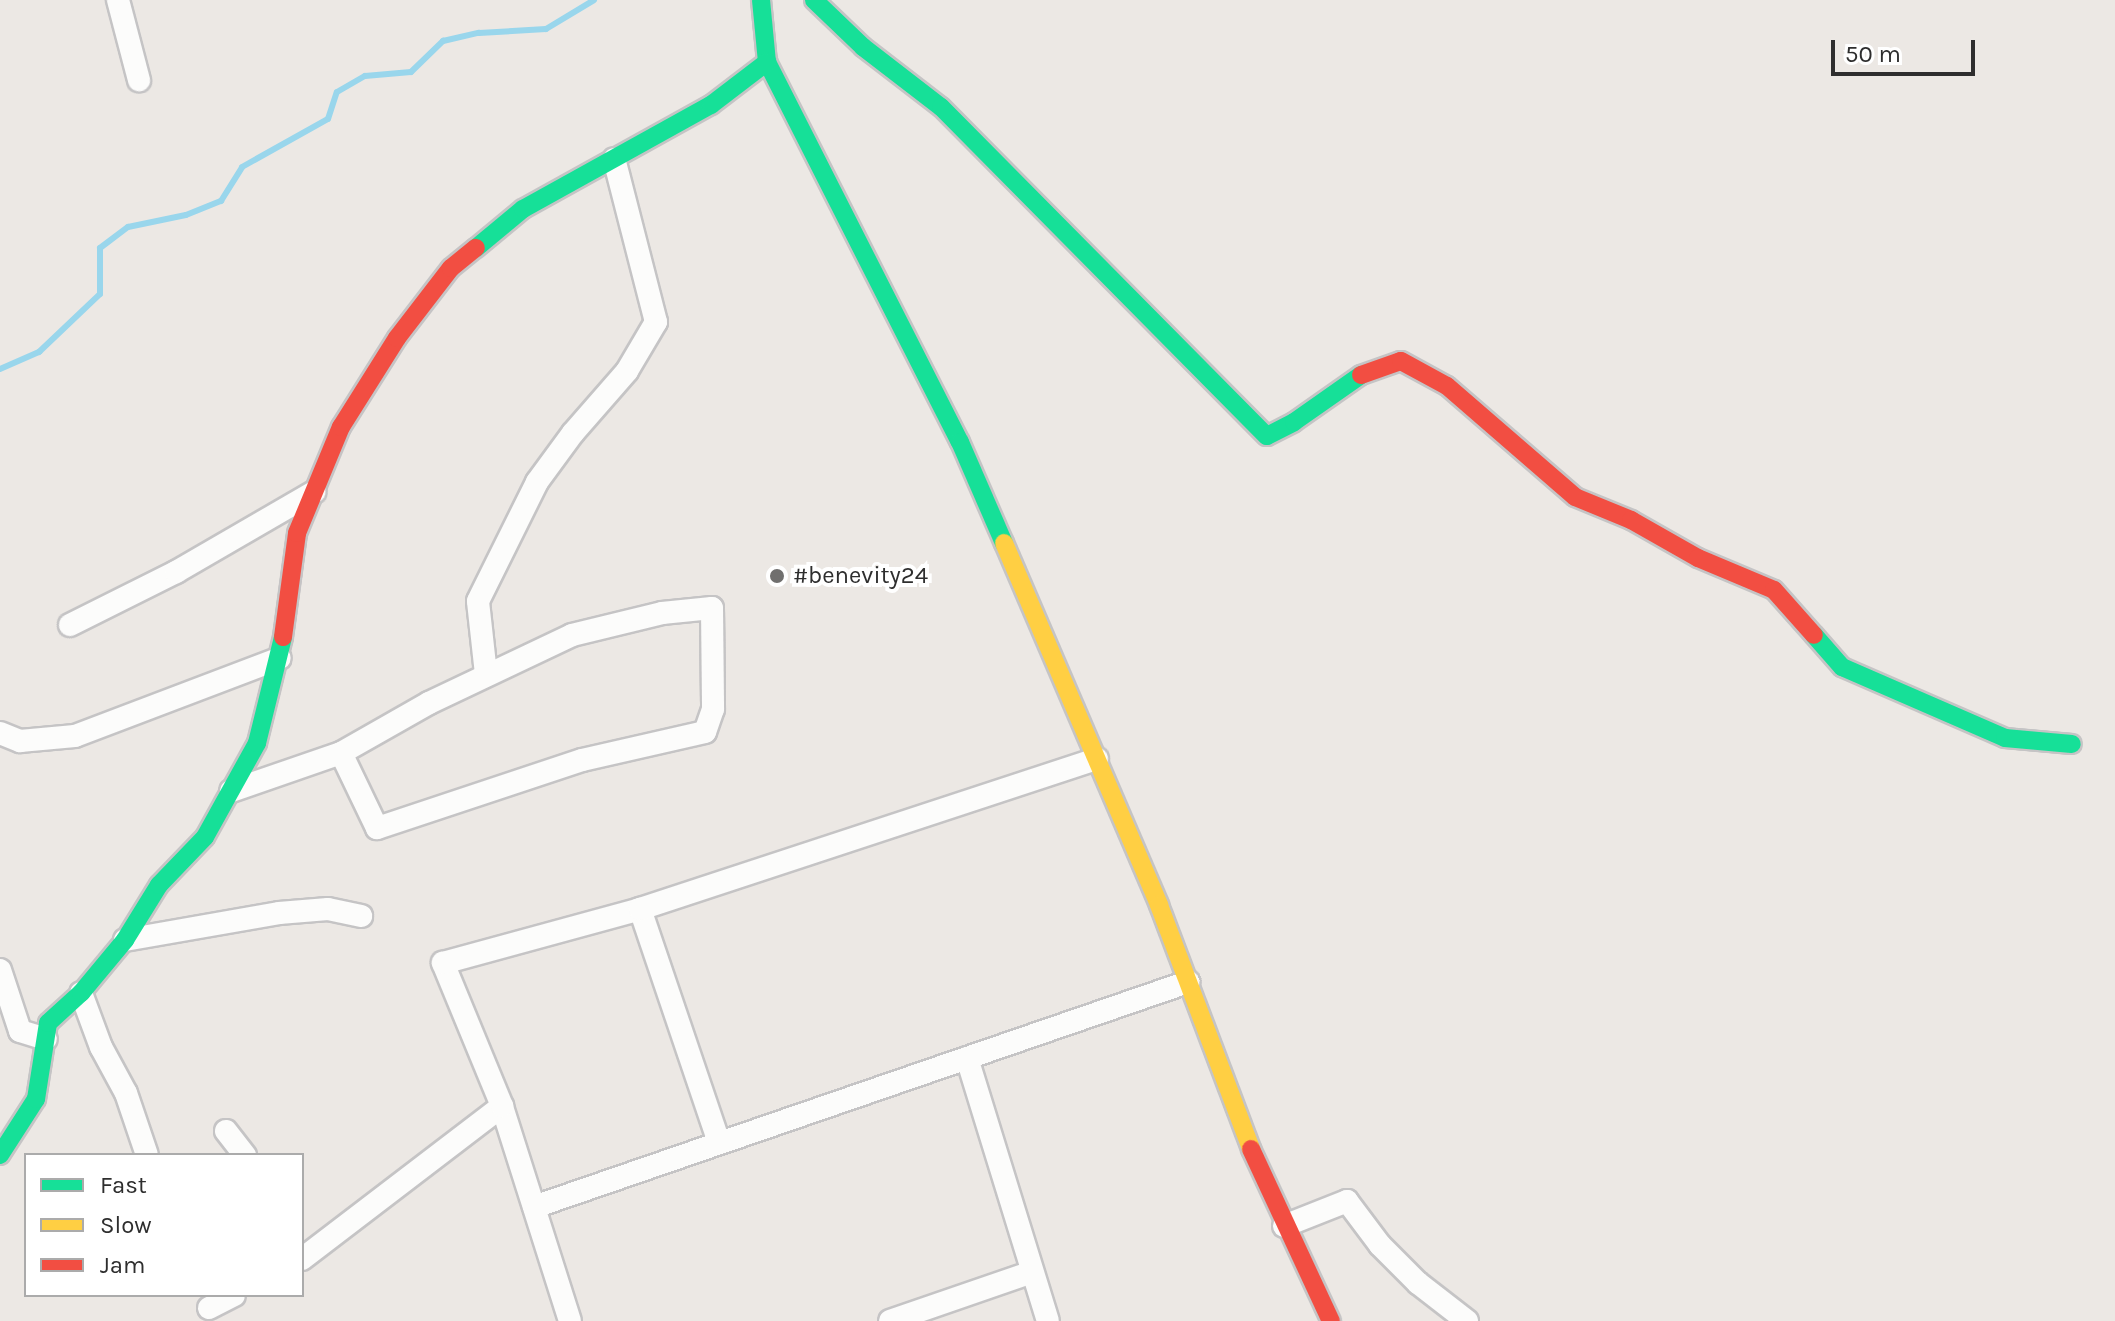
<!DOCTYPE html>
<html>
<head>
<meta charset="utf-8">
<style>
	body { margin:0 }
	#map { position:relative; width:2115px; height:1321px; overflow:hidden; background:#ece8e4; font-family:Karla,sans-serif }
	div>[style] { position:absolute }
	.stream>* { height:6px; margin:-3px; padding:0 3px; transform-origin:3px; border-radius:3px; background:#99d6ec }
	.roads { filter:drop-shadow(2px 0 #c5c4c5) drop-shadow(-2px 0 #c5c4c5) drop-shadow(0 2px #c5c4c5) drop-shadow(0 -2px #c5c4c5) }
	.street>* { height:22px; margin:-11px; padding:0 11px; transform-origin:11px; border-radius:11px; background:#fcfcfb }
	.fast>* { height:18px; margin:-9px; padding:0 9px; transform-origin:9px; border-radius:9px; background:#16e098 }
	.slow>* { height:18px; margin:-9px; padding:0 9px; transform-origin:9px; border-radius:9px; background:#ffcf43 }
	.jam>* { height:18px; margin:-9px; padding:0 9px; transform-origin:9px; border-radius:9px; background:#f24e42 }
	.dots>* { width:22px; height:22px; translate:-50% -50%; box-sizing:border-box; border:4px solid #fff; border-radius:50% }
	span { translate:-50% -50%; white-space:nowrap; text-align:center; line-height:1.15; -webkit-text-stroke:8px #fff; paint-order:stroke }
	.poi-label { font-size:24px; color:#2e2e2e }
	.left { translate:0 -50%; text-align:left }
	.legend { position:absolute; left:24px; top:1153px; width:280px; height:144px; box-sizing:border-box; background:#fff; border:2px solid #ababab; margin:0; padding:10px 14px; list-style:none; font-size:24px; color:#2e2e2e }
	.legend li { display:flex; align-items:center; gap:16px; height:40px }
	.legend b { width:40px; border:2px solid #ababab }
	.scale { position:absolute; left:1831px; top:40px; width:144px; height:36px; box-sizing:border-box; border:4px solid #2e2e2e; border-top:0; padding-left:10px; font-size:24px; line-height:28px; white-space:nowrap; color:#2e2e2e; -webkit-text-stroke:6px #fff; paint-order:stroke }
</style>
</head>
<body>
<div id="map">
	<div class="stream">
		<div style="left:0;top:369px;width:43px;rotate:-23.6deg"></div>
		<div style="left:39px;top:352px;width:84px;rotate:-43.6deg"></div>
		<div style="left:100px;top:294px;width:46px;rotate:-90deg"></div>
		<div style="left:100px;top:248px;width:35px;rotate:-37deg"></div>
		<div style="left:128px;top:227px;width:59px;rotate:-11.7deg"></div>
		<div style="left:186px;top:215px;width:38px;rotate:-22deg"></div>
		<div style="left:221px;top:201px;width:40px;rotate:-58deg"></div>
		<div style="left:242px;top:167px;width:98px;rotate:-29.2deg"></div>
		<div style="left:328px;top:119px;width:28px;rotate:-72deg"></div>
		<div style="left:337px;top:92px;width:32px;rotate:-30deg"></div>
		<div style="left:365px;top:76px;width:46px;rotate:-5deg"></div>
		<div style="left:411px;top:72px;width:45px;rotate:-44.1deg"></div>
		<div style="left:443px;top:41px;width:37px;rotate:-13deg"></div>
		<div style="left:479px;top:33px;width:67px;rotate:-3.4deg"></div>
		<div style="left:546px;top:29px;width:56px;rotate:-31.1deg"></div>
	</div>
	<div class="roads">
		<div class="street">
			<div style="left:118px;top:0;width:83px;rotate:75.3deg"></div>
			<div style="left:70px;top:625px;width:119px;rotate:-26.6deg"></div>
			<div style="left:176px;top:572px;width:160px;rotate:-30.1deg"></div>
			<div style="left:486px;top:674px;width:73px;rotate:-96.3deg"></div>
			<div style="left:478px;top:601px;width:133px;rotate:-63.6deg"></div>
			<div style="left:537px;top:482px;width:61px;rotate:-53.7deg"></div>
			<div style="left:573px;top:433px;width:82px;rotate:-48.9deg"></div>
			<div style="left:627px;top:371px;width:57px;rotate:-59.4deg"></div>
			<div style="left:656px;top:322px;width:168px;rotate:-104.4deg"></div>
			<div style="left:0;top:733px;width:22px;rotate:22deg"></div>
			<div style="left:20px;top:741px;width:55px;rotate:-5.2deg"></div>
			<div style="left:75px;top:736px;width:219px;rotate:-20.8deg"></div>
			<div style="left:231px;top:791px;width:116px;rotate:-19.1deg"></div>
			<div style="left:341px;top:753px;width:101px;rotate:-29.6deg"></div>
			<div style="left:429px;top:703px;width:158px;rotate:-25.4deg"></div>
			<div style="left:572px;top:635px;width:93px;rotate:-13.7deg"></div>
			<div style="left:662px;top:613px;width:50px;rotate:-5.7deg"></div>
			<div style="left:712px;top:608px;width:101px;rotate:89.4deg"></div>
			<div style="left:713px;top:709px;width:24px;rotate:109deg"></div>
			<div style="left:705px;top:732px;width:126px;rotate:167.2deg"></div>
			<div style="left:582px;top:760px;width:216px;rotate:161.6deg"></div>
			<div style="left:377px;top:828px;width:83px;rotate:-115.6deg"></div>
			<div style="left:640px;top:909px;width:247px;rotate:71.3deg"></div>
			<div style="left:125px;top:940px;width:156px;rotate:-9.9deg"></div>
			<div style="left:279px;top:913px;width:49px;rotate:-4.7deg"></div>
			<div style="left:328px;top:909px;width:34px;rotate:12deg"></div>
			<div style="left:0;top:970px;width:64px;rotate:71.8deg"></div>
			<div style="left:20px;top:1031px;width:27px;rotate:17deg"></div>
			<div style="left:81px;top:993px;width:58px;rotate:69.7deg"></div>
			<div style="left:101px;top:1047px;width:52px;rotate:61.5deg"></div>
			<div style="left:126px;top:1093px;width:65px;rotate:71.3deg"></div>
			<div style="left:967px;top:1058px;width:275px;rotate:72.9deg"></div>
			<div style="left:226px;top:1131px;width:31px;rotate:52deg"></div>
			<div style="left:534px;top:1207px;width:692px;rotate:-18.99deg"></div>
			<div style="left:1284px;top:1226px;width:68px;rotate:-21.6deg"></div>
			<div style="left:1347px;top:1201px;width:55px;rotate:53.1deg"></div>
			<div style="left:1380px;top:1245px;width:54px;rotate:45deg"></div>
			<div style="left:1418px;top:1283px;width:62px;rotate:37.8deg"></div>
			<div style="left:302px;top:1259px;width:252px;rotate:-37.4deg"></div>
			<div style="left:209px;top:1308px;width:28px;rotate:-27deg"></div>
			<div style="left:570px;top:1321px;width:225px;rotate:-107.6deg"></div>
			<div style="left:502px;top:1106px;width:155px;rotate:-112.4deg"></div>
			<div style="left:443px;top:963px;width:204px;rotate:-15.3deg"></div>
			<div style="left:640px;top:909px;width:481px;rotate:-18.2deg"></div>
			<div style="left:890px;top:1321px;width:150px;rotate:-19deg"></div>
		</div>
		<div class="fast">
			<div style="left:761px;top:0;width:62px;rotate:84.5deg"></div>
			<div style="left:767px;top:62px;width:426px;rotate:63.1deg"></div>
			<div style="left:960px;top:442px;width:110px;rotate:66.5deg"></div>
			<div style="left:814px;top:0;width:68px;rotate:43.8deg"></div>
			<div style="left:863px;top:47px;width:98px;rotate:37.6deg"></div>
			<div style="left:941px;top:107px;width:463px;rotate:45.3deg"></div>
			<div style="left:1267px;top:436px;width:30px;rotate:-27deg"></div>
			<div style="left:1294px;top:422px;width:82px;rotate:-35deg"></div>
			<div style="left:476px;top:248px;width:61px;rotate:-39.7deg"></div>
			<div style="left:523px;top:209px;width:215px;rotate:-29deg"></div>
			<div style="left:711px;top:105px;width:71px;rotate:-37.5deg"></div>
			<div style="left:1814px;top:635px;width:43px;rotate:48.8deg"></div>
			<div style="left:1842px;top:667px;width:178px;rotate:23.5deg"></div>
			<div style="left:2005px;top:738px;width:67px;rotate:5.1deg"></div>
			<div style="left:0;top:1155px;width:67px;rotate:-57.3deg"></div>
			<div style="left:36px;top:1099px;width:77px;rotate:-81deg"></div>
			<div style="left:48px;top:1023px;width:45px;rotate:-42.3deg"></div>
			<div style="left:81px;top:993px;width:69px;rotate:-50.3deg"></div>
			<div style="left:125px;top:940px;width:65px;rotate:-58.3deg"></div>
			<div style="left:159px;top:885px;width:66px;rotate:-46.2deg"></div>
			<div style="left:205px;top:837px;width:107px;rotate:-61deg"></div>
			<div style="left:257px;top:743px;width:109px;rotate:-76.2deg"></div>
		</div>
		<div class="slow">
			<div style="left:1004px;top:543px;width:394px;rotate:66.8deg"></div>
			<div style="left:1159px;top:905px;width:261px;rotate:69.3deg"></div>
		</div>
		<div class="jam">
			<div style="left:1361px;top:375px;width:42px;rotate:-19.3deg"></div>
			<div style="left:1401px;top:361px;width:52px;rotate:28.5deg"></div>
			<div style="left:1447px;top:386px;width:169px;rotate:40.9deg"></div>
			<div style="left:1575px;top:497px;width:61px;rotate:22.3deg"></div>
			<div style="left:1631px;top:520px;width:77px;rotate:29.6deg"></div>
			<div style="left:1698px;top:558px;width:82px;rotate:22.8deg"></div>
			<div style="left:1774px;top:590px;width:60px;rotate:48.4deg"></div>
			<div style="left:283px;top:637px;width:105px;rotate:-82.3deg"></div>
			<div style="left:297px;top:533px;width:115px;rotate:-67.5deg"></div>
			<div style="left:341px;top:427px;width:105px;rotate:-57.8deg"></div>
			<div style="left:397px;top:338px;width:88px;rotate:-52.4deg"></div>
			<div style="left:451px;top:268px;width:32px;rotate:-39deg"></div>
			<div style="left:1251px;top:1149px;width:190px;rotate:65.1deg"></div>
		</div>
	</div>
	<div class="dots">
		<div style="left:777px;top:576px;background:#706f6e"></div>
	</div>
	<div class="poi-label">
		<span class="left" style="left:793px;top:576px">#benevity24</span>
	</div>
	<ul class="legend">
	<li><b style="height:10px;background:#16e098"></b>Fast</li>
	<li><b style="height:10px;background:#ffcf43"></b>Slow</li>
	<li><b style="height:10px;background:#f24e42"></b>Jam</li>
	</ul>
	<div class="scale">50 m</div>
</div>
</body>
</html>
